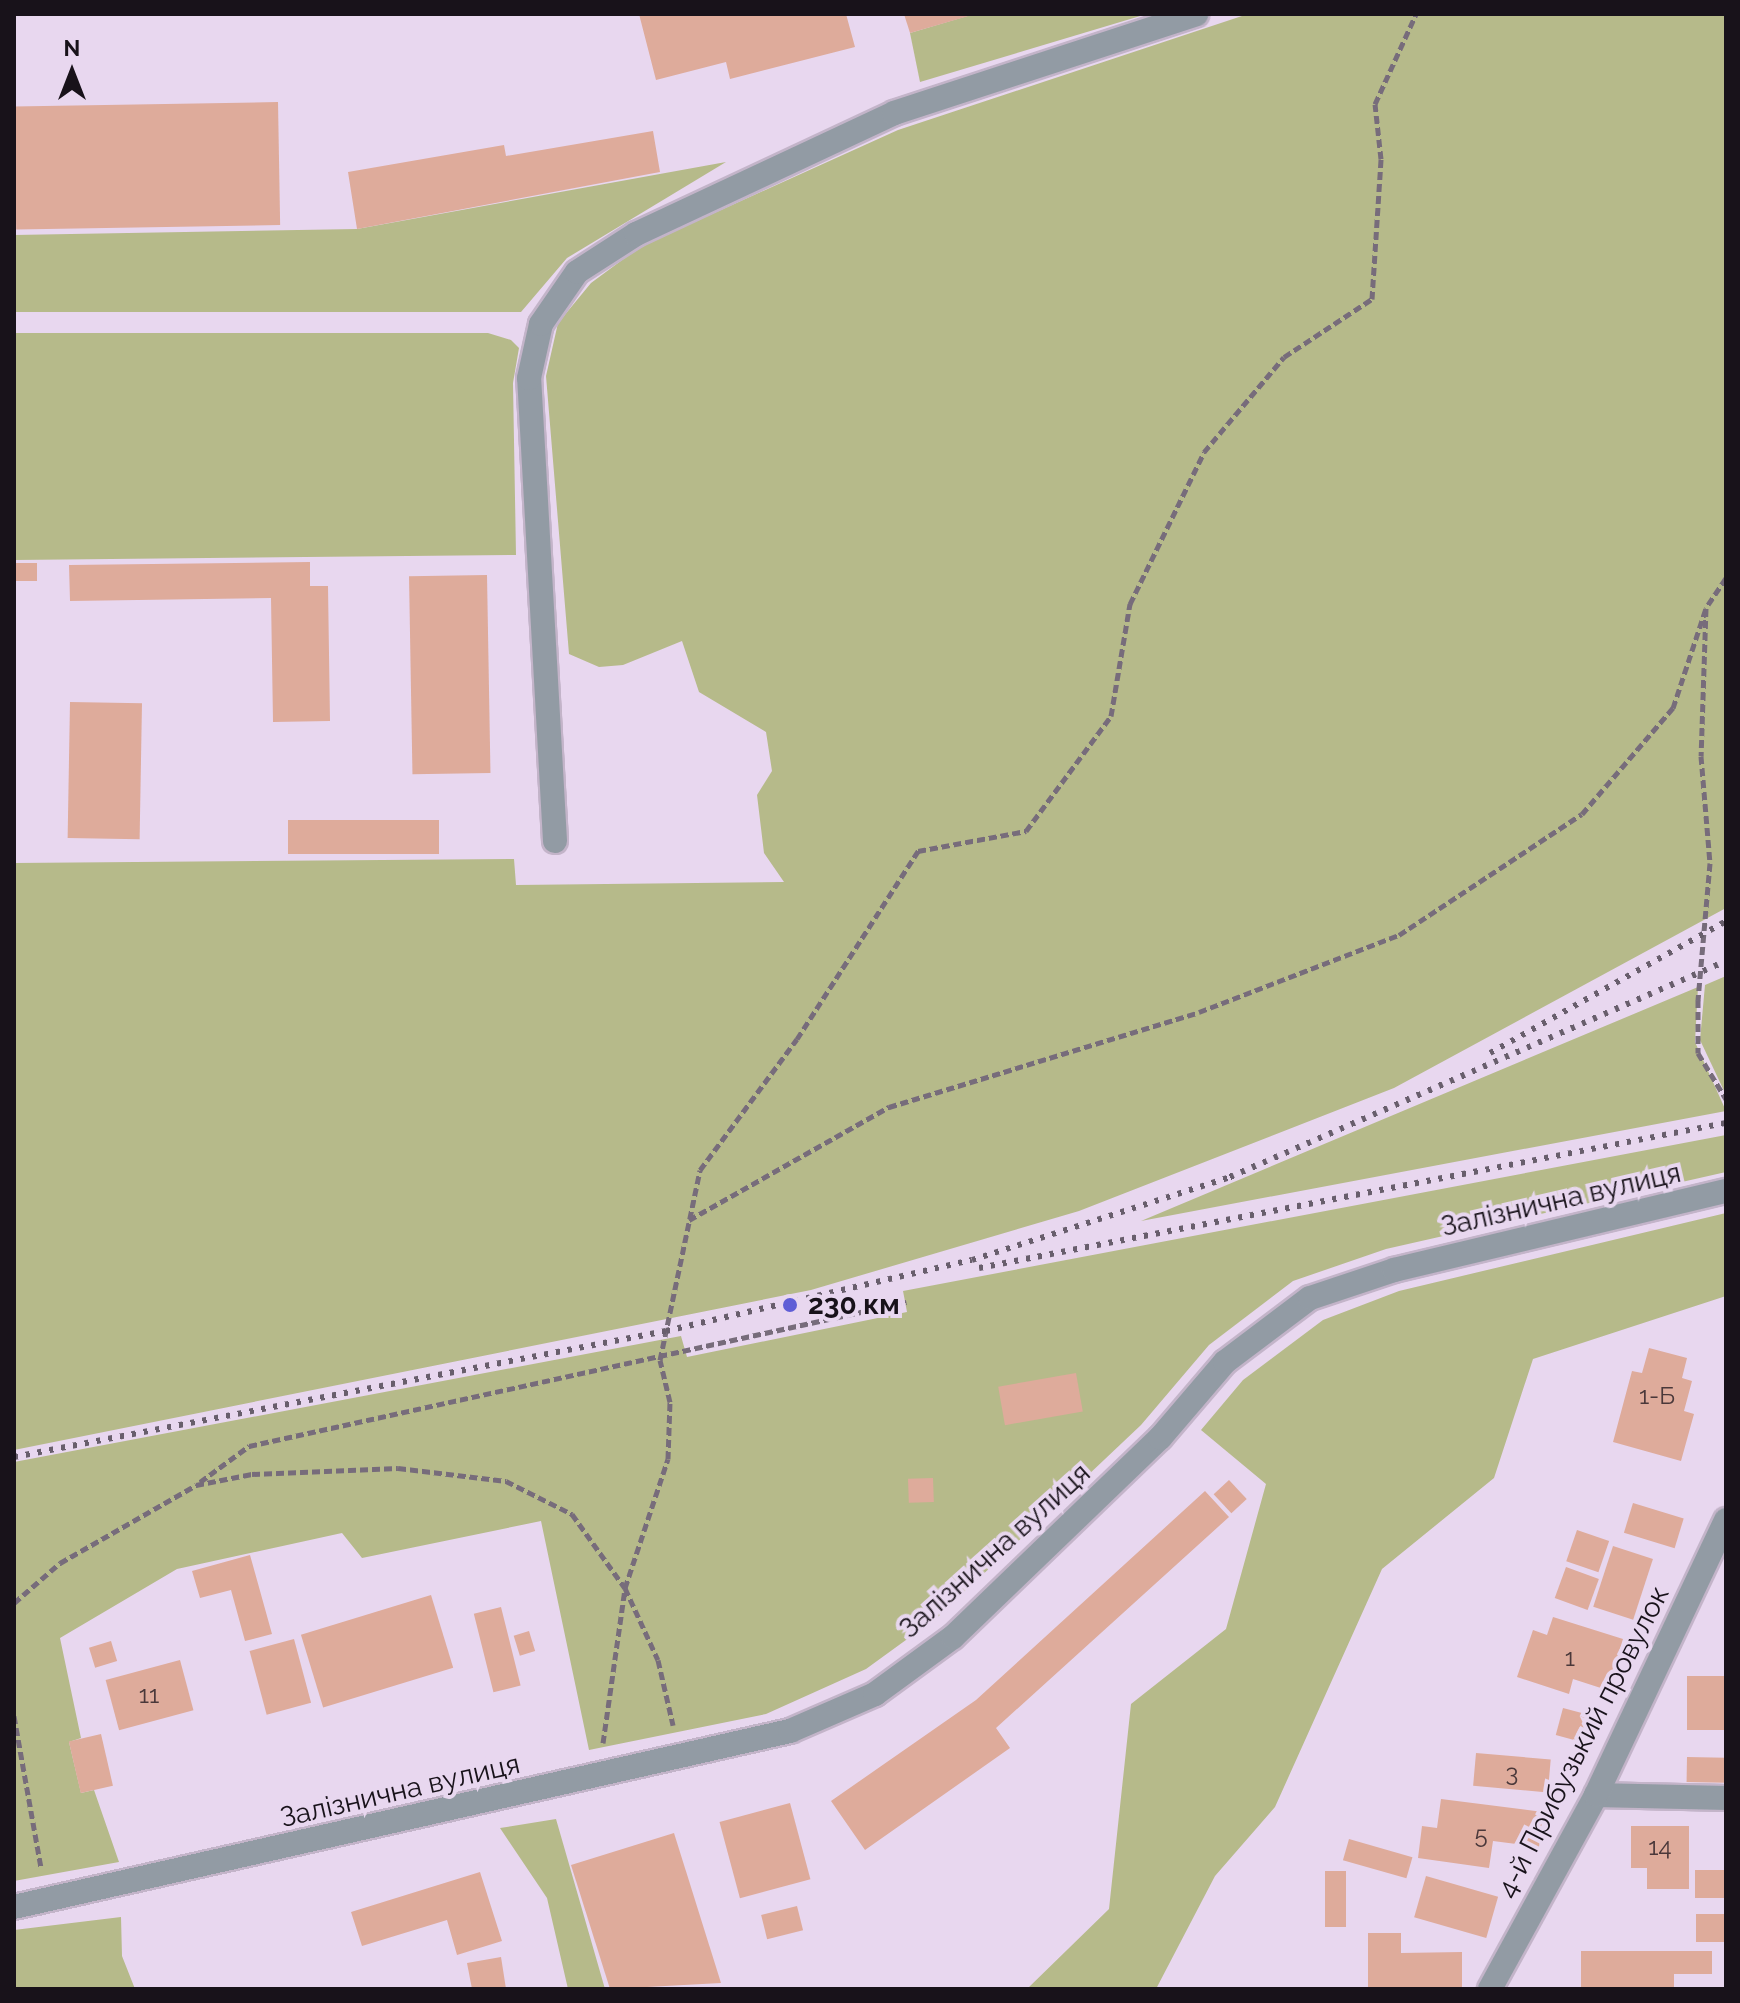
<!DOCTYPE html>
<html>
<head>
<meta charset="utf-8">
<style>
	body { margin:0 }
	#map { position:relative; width:1740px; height:2003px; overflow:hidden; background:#e8d7ef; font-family:Raleway,sans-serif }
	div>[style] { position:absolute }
	.green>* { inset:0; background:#b6ba8a }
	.building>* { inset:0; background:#deab9b; transform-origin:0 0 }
	.path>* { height:5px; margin-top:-2.5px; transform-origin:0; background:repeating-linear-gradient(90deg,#776c7b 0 8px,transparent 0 12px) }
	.roads { filter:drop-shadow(2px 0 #c3b4c9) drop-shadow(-2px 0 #c3b4c9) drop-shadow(0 2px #c3b4c9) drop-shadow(0 -2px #c3b4c9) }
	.minor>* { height:24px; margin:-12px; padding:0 12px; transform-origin:12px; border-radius:12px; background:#929ba4 }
	.rail>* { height:6px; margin-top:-3px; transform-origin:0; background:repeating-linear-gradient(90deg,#685e6c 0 4px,transparent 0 12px) }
	.dots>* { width:22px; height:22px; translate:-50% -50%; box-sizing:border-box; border:4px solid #e8d7ef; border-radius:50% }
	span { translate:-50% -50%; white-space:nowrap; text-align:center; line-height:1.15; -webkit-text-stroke:8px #e8d7ef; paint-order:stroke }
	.number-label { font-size:24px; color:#4a383a }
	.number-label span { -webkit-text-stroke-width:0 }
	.street-label { font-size:28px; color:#18121a }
	.poi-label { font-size:28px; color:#18121a; font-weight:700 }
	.left { translate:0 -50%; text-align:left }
	.frame { position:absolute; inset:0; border:16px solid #18121a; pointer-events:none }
	.north { position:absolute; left:32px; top:32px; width:80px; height:80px; -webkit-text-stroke:6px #e8d7ef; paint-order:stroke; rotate:0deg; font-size:22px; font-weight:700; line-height:32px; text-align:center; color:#18121a }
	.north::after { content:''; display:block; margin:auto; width:28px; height:36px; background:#18121a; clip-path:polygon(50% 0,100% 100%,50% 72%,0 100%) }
</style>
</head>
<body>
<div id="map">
	<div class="green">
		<div style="clip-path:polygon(974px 14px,1147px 14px,920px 82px,910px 33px)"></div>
		<div style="clip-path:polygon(1248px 14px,1726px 14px,1726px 908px,1394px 1088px,1079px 1211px,811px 1290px,14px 1450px,14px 863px,514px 859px,516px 885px,784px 882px,764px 853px,757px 795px,772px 771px,766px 732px,699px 692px,682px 641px,623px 665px,599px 667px,569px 654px,546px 376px,558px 323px,591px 283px,641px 246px,898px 130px)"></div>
		<div style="clip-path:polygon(726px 162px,567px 258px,521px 312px,14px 312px,14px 235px,357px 229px)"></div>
		<div style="clip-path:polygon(14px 333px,488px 333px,511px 340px,519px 348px,513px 383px,516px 555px,14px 560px)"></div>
		<div style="clip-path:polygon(1726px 976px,1726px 1095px,1700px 1040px,1705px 985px)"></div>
		<div style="clip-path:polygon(1698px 987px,1695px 1042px,1726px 1111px,1141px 1221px)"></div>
		<div style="clip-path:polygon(1726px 1135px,1726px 1172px,1386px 1249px,1293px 1281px,1209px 1345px,1141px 1425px,939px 1616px,866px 1669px,766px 1714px,589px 1750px,541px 1521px,362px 1558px,342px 1533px,177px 1569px,60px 1638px,81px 1738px,69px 1742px,81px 1793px,94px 1790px,119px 1862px,14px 1881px,14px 1462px,681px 1336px,687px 1357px,907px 1312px,903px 1291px)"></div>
		<div style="clip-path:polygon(1726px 1213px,1726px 1296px,1533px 1359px,1494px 1478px,1382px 1569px,1275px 1807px,1215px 1876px,1156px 1989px,1027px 1989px,1109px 1909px,1131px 1704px,1226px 1629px,1266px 1484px,1201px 1430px,1243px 1380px,1323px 1320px,1399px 1291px)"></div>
		<div style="clip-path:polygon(556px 1819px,605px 1989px,568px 1989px,547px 1898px,500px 1828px)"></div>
		<div style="clip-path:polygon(121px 1917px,122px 1956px,135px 1989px,14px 1989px,14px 1930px)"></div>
	</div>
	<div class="building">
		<div style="clip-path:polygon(639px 14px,846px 14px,855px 47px,730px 79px,726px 62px,656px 80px)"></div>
		<div style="clip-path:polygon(904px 14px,972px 14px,972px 15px,910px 33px)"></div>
		<div style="left:278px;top:102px;width:123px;height:264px;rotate:89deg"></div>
		<div style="clip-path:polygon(653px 131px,660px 172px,357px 229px,348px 172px,504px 145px,506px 156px)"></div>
		<div style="clip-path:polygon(310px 562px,310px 586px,328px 586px,330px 721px,273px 722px,271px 598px,70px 601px,69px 565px)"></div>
		<div style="left:14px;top:563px;width:23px;height:18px"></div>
		<div style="left:487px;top:575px;width:198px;height:78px;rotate:89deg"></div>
		<div style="left:70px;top:702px;width:72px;height:136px;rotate:1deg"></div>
		<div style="left:439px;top:820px;width:34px;height:151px;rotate:90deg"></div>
		<div style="clip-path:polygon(1649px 1348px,1687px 1358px,1682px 1378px,1692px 1381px,1684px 1411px,1694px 1414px,1681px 1461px,1613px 1442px,1632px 1371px,1642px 1373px)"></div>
		<div style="left:1076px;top:1373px;width:39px;height:79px;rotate:80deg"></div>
		<div style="left:933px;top:1478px;width:24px;height:25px;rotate:88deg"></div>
		<div style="left:1229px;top:1480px;width:26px;height:21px;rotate:47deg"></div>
		<div style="clip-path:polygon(1205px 1491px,1229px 1517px,996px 1728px,1010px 1748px,865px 1850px,831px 1801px,976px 1700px)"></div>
		<div style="left:1633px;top:1503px;width:53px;height:31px;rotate:17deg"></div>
		<div style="left:1577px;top:1530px;width:34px;height:33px;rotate:19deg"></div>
		<div style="left:1613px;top:1546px;width:42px;height:64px;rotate:18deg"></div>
		<div style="clip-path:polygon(250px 1555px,272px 1634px,245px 1641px,231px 1590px,200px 1598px,192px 1571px)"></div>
		<div style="left:1566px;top:1567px;width:35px;height:33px;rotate:20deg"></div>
		<div style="left:431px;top:1595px;width:76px;height:136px;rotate:73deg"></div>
		<div style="left:501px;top:1607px;width:81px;height:28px;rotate:76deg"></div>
		<div style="clip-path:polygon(1553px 1617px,1623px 1639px,1607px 1690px,1573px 1679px,1569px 1694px,1517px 1677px,1533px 1630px,1547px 1635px)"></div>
		<div style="left:529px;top:1631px;width:21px;height:16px;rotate:73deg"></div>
		<div style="left:294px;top:1639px;width:66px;height:46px;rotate:75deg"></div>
		<div style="left:111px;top:1641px;width:21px;height:23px;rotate:73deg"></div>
		<div style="left:180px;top:1660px;width:52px;height:77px;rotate:75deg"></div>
		<div style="left:1726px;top:1676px;width:54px;height:39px;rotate:90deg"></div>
		<div style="left:1563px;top:1708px;width:38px;height:28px;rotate:15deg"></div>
		<div style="left:101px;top:1734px;width:53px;height:33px;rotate:77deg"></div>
		<div style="left:1476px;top:1753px;width:75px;height:33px;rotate:5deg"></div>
		<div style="left:1687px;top:1757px;width:39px;height:25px;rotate:1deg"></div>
		<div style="clip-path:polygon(1441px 1799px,1543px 1812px,1539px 1847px,1493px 1841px,1489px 1868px,1418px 1858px,1422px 1826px,1437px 1828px)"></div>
		<div style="left:790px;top:1803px;width:79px;height:73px;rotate:75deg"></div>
		<div style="clip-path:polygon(1631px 1826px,1689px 1826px,1689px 1889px,1647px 1889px,1647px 1868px,1631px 1868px)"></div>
		<div style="clip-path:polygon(674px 1833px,721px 1983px,610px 1989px,571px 1865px)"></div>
		<div style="left:1349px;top:1839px;width:66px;height:22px;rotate:16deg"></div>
		<div style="left:1695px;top:1870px;width:31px;height:28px"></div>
		<div style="left:1325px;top:1871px;width:21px;height:56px"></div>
		<div style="clip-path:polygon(480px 1872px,502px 1941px,457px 1955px,447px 1920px,362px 1946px,351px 1912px)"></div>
		<div style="left:1426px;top:1876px;width:75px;height:43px;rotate:16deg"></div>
		<div style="left:797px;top:1906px;width:25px;height:37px;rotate:76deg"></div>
		<div style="left:1696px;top:1914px;width:30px;height:28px"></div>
		<div style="clip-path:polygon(1368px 1933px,1401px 1933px,1401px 1953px,1462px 1952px,1462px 1989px,1368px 1989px)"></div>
		<div style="clip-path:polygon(1581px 1951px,1712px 1951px,1712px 1974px,1674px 1974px,1674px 1989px,1581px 1989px)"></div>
		<div style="clip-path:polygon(501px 1957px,506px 1989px,472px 1989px,467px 1963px)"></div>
	</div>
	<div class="path">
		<div style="left:1726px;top:578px;width:36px;rotate:124deg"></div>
		<div style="left:1706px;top:608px;width:148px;rotate:91.9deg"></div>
		<div style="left:1701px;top:756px;width:107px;rotate:85.2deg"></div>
		<div style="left:1710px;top:863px;width:138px;rotate:95deg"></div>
		<div style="left:1698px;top:1000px;width:53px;rotate:90deg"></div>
		<div style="left:1698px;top:1053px;width:54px;rotate:58.7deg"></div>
		<div style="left:689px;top:1220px;width:230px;rotate:-29.5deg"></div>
		<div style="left:889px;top:1107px;width:324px;rotate:-17deg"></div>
		<div style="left:1199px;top:1012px;width:214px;rotate:-21.1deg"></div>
		<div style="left:1399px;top:935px;width:219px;rotate:-33.5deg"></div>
		<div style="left:1582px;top:814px;width:140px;rotate:-49.4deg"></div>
		<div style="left:1673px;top:708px;width:105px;rotate:-71.7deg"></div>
		<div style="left:200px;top:1482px;width:61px;rotate:-36.3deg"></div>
		<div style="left:249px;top:1446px;width:673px;rotate:-12.36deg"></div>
		<div style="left:14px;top:1603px;width:61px;rotate:-41deg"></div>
		<div style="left:60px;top:1563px;width:157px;rotate:-29.8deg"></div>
		<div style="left:196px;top:1485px;width:57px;rotate:-11.1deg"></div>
		<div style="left:252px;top:1474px;width:146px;rotate:-2.4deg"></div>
		<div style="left:398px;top:1468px;width:109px;rotate:6.9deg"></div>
		<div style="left:506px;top:1481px;width:74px;rotate:26.6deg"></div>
		<div style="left:572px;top:1514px;width:91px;rotate:54.4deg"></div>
		<div style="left:625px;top:1588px;width:79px;rotate:65.4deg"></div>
		<div style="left:658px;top:1660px;width:67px;rotate:77deg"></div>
		<div style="left:14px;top:1716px;width:154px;rotate:79.9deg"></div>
		<div style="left:603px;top:1743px;width:157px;rotate:-81.9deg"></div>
		<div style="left:625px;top:1588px;width:136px;rotate:-71.6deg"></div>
		<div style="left:668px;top:1459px;width:57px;rotate:-88deg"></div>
		<div style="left:670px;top:1402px;width:43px;rotate:-103.4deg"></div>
		<div style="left:660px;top:1360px;width:194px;rotate:-78.1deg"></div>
		<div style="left:700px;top:1170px;width:163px;rotate:-53.5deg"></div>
		<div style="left:797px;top:1039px;width:224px;rotate:-57.2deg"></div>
		<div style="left:918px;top:851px;width:110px;rotate:-10.5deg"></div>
		<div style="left:1026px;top:831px;width:143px;rotate:-53.5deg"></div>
		<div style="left:1111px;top:716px;width:114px;rotate:-80.4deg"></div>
		<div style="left:1130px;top:604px;width:169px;rotate:-64deg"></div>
		<div style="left:1204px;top:452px;width:124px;rotate:-49.9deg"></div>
		<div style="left:1284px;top:357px;width:105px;rotate:-33.4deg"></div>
		<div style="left:1372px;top:299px;width:140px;rotate:-86.3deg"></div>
		<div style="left:1381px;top:159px;width:55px;rotate:-96.2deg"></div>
		<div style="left:1375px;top:104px;width:99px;rotate:-65.5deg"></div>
	</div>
	<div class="roads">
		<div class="minor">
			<div style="left:555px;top:841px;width:464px;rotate:-93.2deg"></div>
			<div style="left:529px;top:378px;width:55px;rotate:-77.5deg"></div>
			<div style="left:541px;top:324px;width:63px;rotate:-55.3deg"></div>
			<div style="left:577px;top:272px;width:70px;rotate:-32.8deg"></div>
			<div style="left:636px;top:234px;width:285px;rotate:-25.1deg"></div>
			<div style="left:894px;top:113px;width:318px;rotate:-18.1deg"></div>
			<div style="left:1596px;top:1795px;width:130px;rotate:1.3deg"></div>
			<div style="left:14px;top:1907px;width:796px;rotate:-12.78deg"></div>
			<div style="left:790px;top:1731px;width:93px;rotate:-23.5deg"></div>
			<div style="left:875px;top:1694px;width:97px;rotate:-36.2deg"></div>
			<div style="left:953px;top:1637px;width:287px;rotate:-43.9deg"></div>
			<div style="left:1160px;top:1438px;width:100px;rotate:-49.5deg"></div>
			<div style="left:1225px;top:1362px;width:106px;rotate:-37deg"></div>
			<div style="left:1310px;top:1298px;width:89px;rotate:-18.4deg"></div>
			<div style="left:1394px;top:1270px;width:341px;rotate:-13.4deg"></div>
			<div style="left:1490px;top:1989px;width:221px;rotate:-61.3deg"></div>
			<div style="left:1596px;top:1795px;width:304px;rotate:-64.7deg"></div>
		</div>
	</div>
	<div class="rail">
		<div style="left:1490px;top:1053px;width:270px;rotate:-29.2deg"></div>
		<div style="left:979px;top:1268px;width:761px;rotate:-10.99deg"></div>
		<div style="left:14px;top:1457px;width:664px;rotate:-10.94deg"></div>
		<div style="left:666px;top:1331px;width:314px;rotate:-13.1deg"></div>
		<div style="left:972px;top:1260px;width:271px;rotate:-17.8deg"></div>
		<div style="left:1230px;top:1177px;width:541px;rotate:-23.53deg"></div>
	</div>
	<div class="dots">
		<div style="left:790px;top:1305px;background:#5f5ed6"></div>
	</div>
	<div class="number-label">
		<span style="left:1657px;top:1396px">1-Б</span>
		<span style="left:1570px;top:1658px">1</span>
		<span style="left:149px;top:1695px">11</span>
		<span style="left:1512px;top:1773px">3</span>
		<span style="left:1481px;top:1835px">5</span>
		<span style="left:1660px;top:1847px">14</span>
	</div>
	<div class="street-label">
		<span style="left:1561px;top:1200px;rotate:-13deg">Залізнична вулиця</span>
		<span style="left:995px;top:1551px;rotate:-42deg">Залізнична вулиця</span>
		<span style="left:1583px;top:1742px;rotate:-63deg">4-й Прибузький провулок</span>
		<span style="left:400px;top:1791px;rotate:-13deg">Залізнична вулиця</span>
	</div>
	<div class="poi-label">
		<span class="left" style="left:808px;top:1305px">230 км</span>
	</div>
	<div class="frame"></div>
	<div class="north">N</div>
</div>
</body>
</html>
